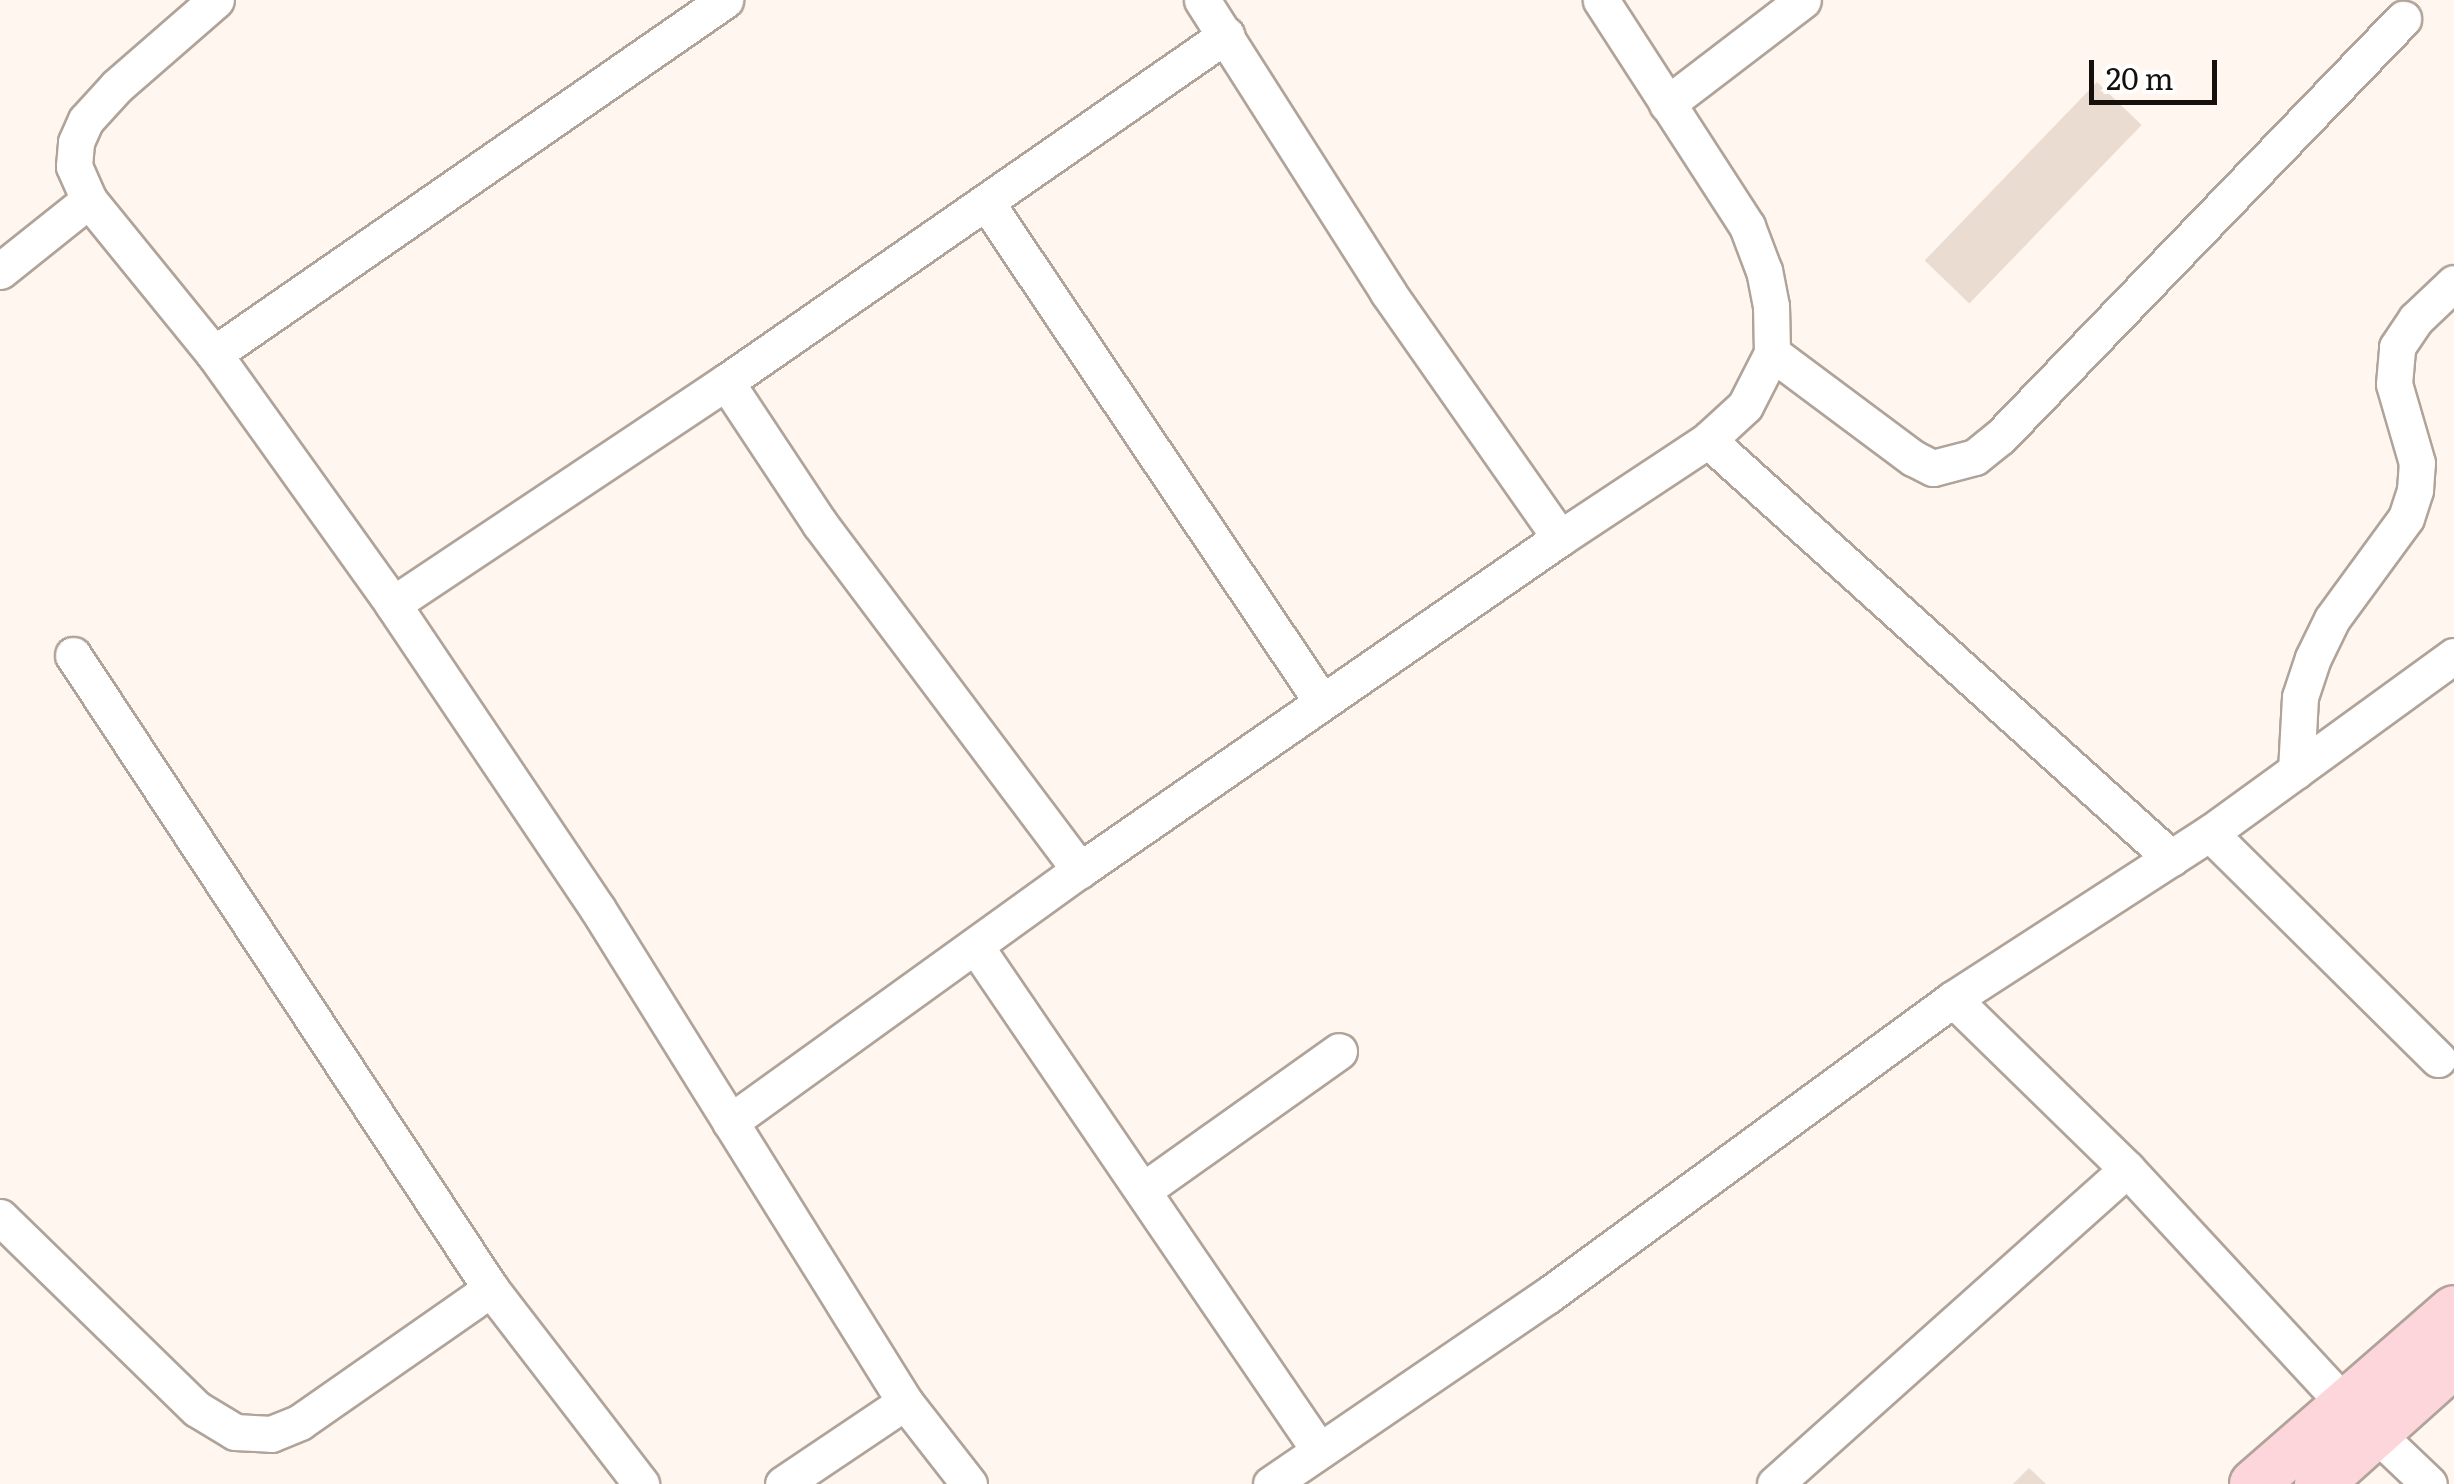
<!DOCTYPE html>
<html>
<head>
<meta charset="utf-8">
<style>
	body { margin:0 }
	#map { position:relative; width:2454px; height:1484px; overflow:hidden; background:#fef6ef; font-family:Literata,serif }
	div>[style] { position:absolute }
	.building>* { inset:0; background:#eadcd1; transform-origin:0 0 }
	.roads { filter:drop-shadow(2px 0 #b0a399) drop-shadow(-2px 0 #b0a399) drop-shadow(0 2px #b0a399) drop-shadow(0 -2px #b0a399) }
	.street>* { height:35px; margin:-17.5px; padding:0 17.5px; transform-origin:17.5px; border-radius:17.5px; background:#fff }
	.secondary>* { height:48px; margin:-24px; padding:0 24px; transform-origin:24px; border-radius:24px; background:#fdd6dc }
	span { translate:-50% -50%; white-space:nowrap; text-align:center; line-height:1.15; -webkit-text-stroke:9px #fff; paint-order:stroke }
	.scale { position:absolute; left:2089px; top:60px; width:128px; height:45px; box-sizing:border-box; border:5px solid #15100c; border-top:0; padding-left:12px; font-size:30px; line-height:35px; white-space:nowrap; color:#15100c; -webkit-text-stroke:8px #fff; paint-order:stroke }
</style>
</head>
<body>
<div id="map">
	<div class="building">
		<div style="left:2097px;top:82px;width:62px;height:248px;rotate:44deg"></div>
		<div style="clip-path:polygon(2029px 1468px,2046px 1484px,2013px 1484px)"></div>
	</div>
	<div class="roads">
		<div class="street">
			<div style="left:1667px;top:104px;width:171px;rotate:-37.4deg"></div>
			<div style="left:986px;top:202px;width:602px;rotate:56.1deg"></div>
			<div style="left:0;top:271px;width:114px;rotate:-38.6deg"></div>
			<div style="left:1772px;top:353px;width:176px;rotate:36.7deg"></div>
			<div style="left:1913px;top:458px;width:22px;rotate:27deg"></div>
			<div style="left:1933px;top:468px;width:43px;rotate:-14.7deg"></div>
			<div style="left:1975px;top:457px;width:32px;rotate:-39deg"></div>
			<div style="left:2000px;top:437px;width:581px;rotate:-46.05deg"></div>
			<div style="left:214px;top:354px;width:198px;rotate:-129.1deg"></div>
			<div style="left:89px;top:200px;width:37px;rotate:-114deg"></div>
			<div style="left:74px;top:166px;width:24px;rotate:-85deg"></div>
			<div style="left:76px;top:142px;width:24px;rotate:-66deg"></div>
			<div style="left:86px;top:120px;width:46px;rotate:-47.6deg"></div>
			<div style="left:117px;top:86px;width:131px;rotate:-41deg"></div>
			<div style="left:726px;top:382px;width:170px;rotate:56.5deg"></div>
			<div style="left:820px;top:524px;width:433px;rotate:53.1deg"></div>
			<div style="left:1708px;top:440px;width:624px;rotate:42.08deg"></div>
			<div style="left:1560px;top:538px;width:178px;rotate:-33.5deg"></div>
			<div style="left:1708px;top:440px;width:50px;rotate:-42.6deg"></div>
			<div style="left:1745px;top:406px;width:59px;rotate:-63deg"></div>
			<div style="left:1772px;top:353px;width:47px;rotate:-91.2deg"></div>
			<div style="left:1771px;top:306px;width:36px;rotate:-101deg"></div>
			<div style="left:1764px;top:271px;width:48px;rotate:-110.7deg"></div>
			<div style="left:1747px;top:226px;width:269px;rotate:-122.9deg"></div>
			<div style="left:393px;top:604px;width:307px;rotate:-125.6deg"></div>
			<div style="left:214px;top:354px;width:622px;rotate:-34.71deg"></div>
			<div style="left:73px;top:655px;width:759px;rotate:56.6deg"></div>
			<div style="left:491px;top:1289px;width:246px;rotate:52.4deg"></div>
			<div style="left:2296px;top:771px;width:74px;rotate:-86.9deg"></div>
			<div style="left:2300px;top:697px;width:41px;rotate:-71.6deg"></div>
			<div style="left:2313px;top:658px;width:43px;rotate:-64deg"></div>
			<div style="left:2332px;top:619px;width:125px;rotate:-53.8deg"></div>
			<div style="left:2406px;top:518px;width:29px;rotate:-72deg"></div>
			<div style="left:2415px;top:490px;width:27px;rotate:-86deg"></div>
			<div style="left:2417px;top:463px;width:82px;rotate:-106.2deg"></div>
			<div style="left:2394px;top:384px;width:37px;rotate:-85deg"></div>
			<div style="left:2397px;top:347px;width:34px;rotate:-56deg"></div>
			<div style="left:2416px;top:319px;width:52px;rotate:-43.5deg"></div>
			<div style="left:976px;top:947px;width:609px;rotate:55.71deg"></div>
			<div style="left:1953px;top:999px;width:243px;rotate:44.3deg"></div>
			<div style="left:2127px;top:1169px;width:319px;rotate:47.2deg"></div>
			<div style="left:2344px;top:1403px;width:117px;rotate:43.6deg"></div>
			<div style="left:2438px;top:1059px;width:321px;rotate:-135.3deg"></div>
			<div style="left:2210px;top:833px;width:301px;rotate:-36deg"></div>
			<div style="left:730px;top:1122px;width:431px;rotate:-35.8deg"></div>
			<div style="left:1080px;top:870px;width:584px;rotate:-34.67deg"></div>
			<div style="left:1560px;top:538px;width:300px;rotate:-125deg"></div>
			<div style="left:1388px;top:292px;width:346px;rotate:-122.5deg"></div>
			<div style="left:1145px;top:1189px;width:238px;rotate:-35.4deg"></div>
			<div style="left:0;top:1217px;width:275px;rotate:44.3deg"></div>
			<div style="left:197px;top:1409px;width:44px;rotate:31.2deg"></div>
			<div style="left:235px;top:1432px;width:36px;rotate:3deg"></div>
			<div style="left:271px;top:1434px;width:31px;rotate:-22deg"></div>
			<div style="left:300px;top:1422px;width:233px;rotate:-34.9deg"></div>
			<div style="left:905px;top:1402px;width:582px;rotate:-121.94deg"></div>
			<div style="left:597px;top:908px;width:366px;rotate:-123.9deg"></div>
			<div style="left:393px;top:604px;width:400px;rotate:-33.7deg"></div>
			<div style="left:726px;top:382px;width:609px;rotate:-34.76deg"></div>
			<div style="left:783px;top:1484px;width:147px;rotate:-33.9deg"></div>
			<div style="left:905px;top:1402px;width:104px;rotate:52deg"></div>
			<div style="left:1271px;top:1484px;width:334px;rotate:-34.3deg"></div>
			<div style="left:1547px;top:1296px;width:503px;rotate:-36.19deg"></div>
			<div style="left:1953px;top:999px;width:306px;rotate:-32.9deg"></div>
			<div style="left:1775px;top:1484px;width:472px;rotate:-41.8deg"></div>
		</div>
		<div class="secondary">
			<div style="left:2254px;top:1484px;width:265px;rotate:-41deg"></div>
			<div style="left:2319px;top:1484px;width:181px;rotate:-41.9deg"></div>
		</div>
	</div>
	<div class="scale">20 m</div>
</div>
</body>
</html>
